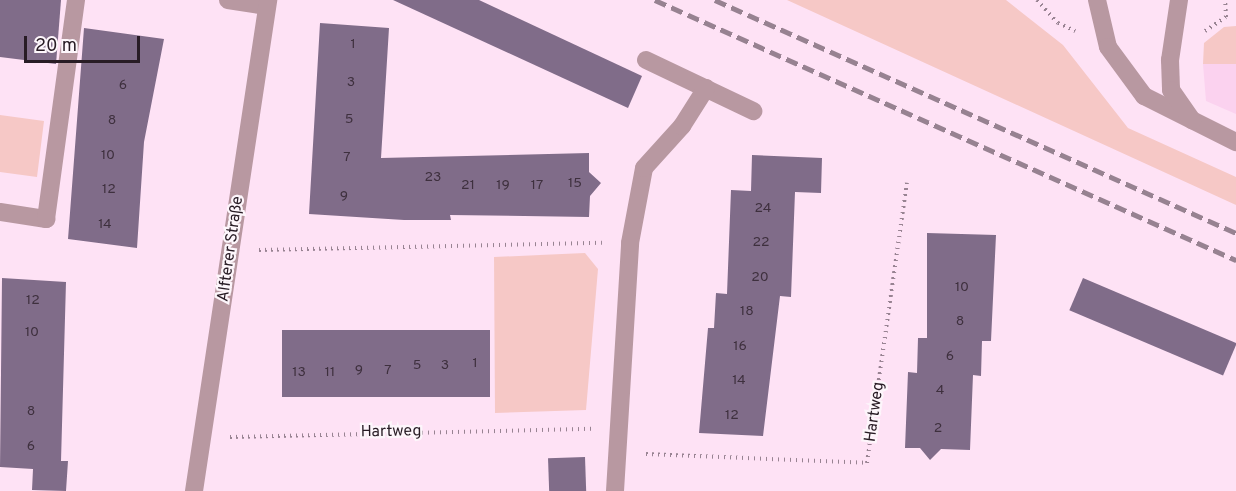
<!DOCTYPE html>
<html>
<head>
<meta charset="utf-8">
<style>
	body { margin:0 }
	#map { position:relative; width:1236px; height:491px; overflow:hidden; background:#fee2f5; font-family:Overpass,sans-serif }
	div>[style] { position:absolute }
	.built>* { inset:0; background:#fbd2ef }
	.green>* { inset:0; background:#f6c8c6 }
	.building>* { inset:0; background:#806c89; transform-origin:0 0 }
	.path>* { height:4px; margin-top:-2px; transform-origin:0; background:repeating-linear-gradient(90deg,#988392 0 1.5px,transparent 0 6px) }
	.minor>* { height:18px; margin:-9px; padding:0 9px; transform-origin:9px; border-radius:9px; background:#b898a1 }
	.rail>* { height:4.5px; margin-top:-2.25px; transform-origin:0; background:repeating-linear-gradient(90deg,#978291 0 12px,transparent 0 18px) }
	span { translate:-50% -50%; white-space:nowrap; text-align:center; line-height:1.15; -webkit-text-stroke:4.5px #fdf6fb; paint-order:stroke }
	.number-label { font-size:14px; color:#3e303e }
	.number-label span { -webkit-text-stroke-width:0 }
	.street-label { font-size:16px; color:#281c25 }
	.scale { position:absolute; left:24px; top:36px; width:116px; height:27px; box-sizing:border-box; border:3px solid #281c25; border-top:0; padding-left:8px; font-size:18px; line-height:21px; white-space:nowrap; color:#281c25; -webkit-text-stroke:4px #fdf6fb; paint-order:stroke }
</style>
</head>
<body>
<div id="map">
	<div class="built">
		<div style="clip-path:polygon(1203px 64px,1236px 64px,1236px 114px,1206px 101px)"></div>
	</div>
	<div class="green">
		<div style="clip-path:polygon(787px 0,1006px 0,1063px 45px,1128px 128px,1236px 177px,1236px 205px)"></div>
		<div style="clip-path:polygon(1236px 26px,1236px 64px,1203px 64px,1204px 43px,1224px 27px)"></div>
		<div style="clip-path:polygon(0 115px,44px 121px,37px 177px,0 172px)"></div>
		<div style="clip-path:polygon(585px 253px,598px 269px,586px 410px,495px 413px,494px 257px)"></div>
	</div>
	<div class="building">
		<div style="clip-path:polygon(0 0,61px 0,56px 64px,0 57px)"></div>
		<div style="clip-path:polygon(393px 0,479px 0,642px 76px,628px 108px)"></div>
		<div style="clip-path:polygon(320px 23px,389px 28px,381px 158px,589px 153px,589px 172px,601px 183px,590px 196px,589px 217px,450px 215px,451px 220px,404px 220px,309px 214px)"></div>
		<div style="clip-path:polygon(84px 28px,164px 39px,144px 142px,137px 248px,68px 239px)"></div>
		<div style="clip-path:polygon(752px 155px,822px 158px,821px 193px,795px 192px,791px 297px,780px 296px,763px 436px,699px 433px,708px 328px,714px 328px,716px 293px,727px 294px,731px 190px,751px 191px)"></div>
		<div style="clip-path:polygon(927px 233px,996px 235px,991px 341px,982px 341px,981px 376px,973px 375px,970px 450px,941px 449px,930px 460px,920px 448px,905px 448px,908px 372px,917px 373px,918px 338px,927px 338px)"></div>
		<div style="clip-path:polygon(2px 278px,66px 282px,61px 461px,68px 461px,66px 491px,32px 490px,33px 469px,0 467px)"></div>
		<div style="left:1083px;top:278px;width:167px;height:35px;rotate:23deg"></div>
		<div style="left:490px;top:330px;width:67px;height:208px;rotate:90deg"></div>
		<div style="left:585px;top:457px;width:34px;height:37px;rotate:88deg"></div>
	</div>
	<div class="path">
		<div style="left:1037px;top:0;width:31px;rotate:48deg"></div>
		<div style="left:1058px;top:23px;width:19px;rotate:25deg"></div>
		<div style="left:1205px;top:31px;width:25px;rotate:-34deg"></div>
		<div style="left:1226px;top:17px;width:17px;rotate:-93deg"></div>
		<div style="left:259px;top:250px;width:343px;rotate:-1.2deg"></div>
		<div style="left:230px;top:437px;width:362px;rotate:-1.3deg"></div>
		<div style="left:646px;top:454px;width:221px;rotate:2.3deg"></div>
		<div style="left:867px;top:463px;width:283px;rotate:-81.9deg"></div>
	</div>
	<div class="minor">
		<div style="left:228px;top:0;width:39px;rotate:9deg"></div>
		<div style="left:1097px;top:0;width:48px;rotate:76.8deg"></div>
		<div style="left:1108px;top:47px;width:61px;rotate:53.7deg"></div>
		<div style="left:1144px;top:96px;width:103px;rotate:26.6deg"></div>
		<div style="left:1179px;top:0;width:61px;rotate:98.5deg"></div>
		<div style="left:1170px;top:60px;width:30px;rotate:88deg"></div>
		<div style="left:1171px;top:90px;width:37px;rotate:55deg"></div>
		<div style="left:646px;top:60px;width:119px;rotate:25.5deg"></div>
		<div style="left:0;top:212px;width:47px;rotate:8.7deg"></div>
		<div style="left:46px;top:219px;width:221px;rotate:-82.2deg"></div>
		<div style="left:194px;top:491px;width:497px;rotate:-81.4deg"></div>
		<div style="left:615px;top:491px;width:248px;rotate:-86.5deg"></div>
		<div style="left:630px;top:243px;width:76px;rotate:-79.4deg"></div>
		<div style="left:644px;top:168px;width:57px;rotate:-47.9deg"></div>
		<div style="left:682px;top:126px;width:45px;rotate:-57.7deg"></div>
	</div>
	<div class="rail">
		<div style="left:655px;top:0;width:637px;rotate:24.11deg"></div>
		<div style="left:715px;top:0;width:571px;rotate:24.09deg"></div>
	</div>
	<div class="number-label">
		<span style="left:353px;top:45px">1</span>
		<span style="left:351px;top:83px">3</span>
		<span style="left:123px;top:86px">6</span>
		<span style="left:349px;top:120px">5</span>
		<span style="left:112px;top:121px">8</span>
		<span style="left:108px;top:156px">10</span>
		<span style="left:347px;top:158px">7</span>
		<span style="left:433px;top:178px">23</span>
		<span style="left:575px;top:184px">15</span>
		<span style="left:468px;top:186px">21</span>
		<span style="left:503px;top:186px">19</span>
		<span style="left:537px;top:186px">17</span>
		<span style="left:109px;top:190px">12</span>
		<span style="left:344px;top:197px">9</span>
		<span style="left:763px;top:209px">24</span>
		<span style="left:105px;top:225px">14</span>
		<span style="left:761px;top:243px">22</span>
		<span style="left:760px;top:278px">20</span>
		<span style="left:962px;top:288px">10</span>
		<span style="left:33px;top:301px">12</span>
		<span style="left:747px;top:312px">18</span>
		<span style="left:960px;top:322px">8</span>
		<span style="left:32px;top:333px">10</span>
		<span style="left:740px;top:347px">16</span>
		<span style="left:950px;top:357px">6</span>
		<span style="left:475px;top:364px">1</span>
		<span style="left:417px;top:366px">5</span>
		<span style="left:445px;top:366px">3</span>
		<span style="left:359px;top:371px">9</span>
		<span style="left:388px;top:371px">7</span>
		<span style="left:299px;top:373px">13</span>
		<span style="left:330px;top:373px">11</span>
		<span style="left:739px;top:381px">14</span>
		<span style="left:940px;top:391px">4</span>
		<span style="left:31px;top:412px">8</span>
		<span style="left:732px;top:416px">12</span>
		<span style="left:938px;top:429px">2</span>
		<span style="left:31px;top:447px">6</span>
	</div>
	<div class="street-label">
		<span style="left:231px;top:249px;rotate:-82deg">Alfterer Straße</span>
		<span style="left:875px;top:412px;rotate:-82deg">Hartweg</span>
		<span style="left:391px;top:432px;rotate:-1deg">Hartweg</span>
	</div>
	<div class="scale">20 m</div>
</div>
</body>
</html>
